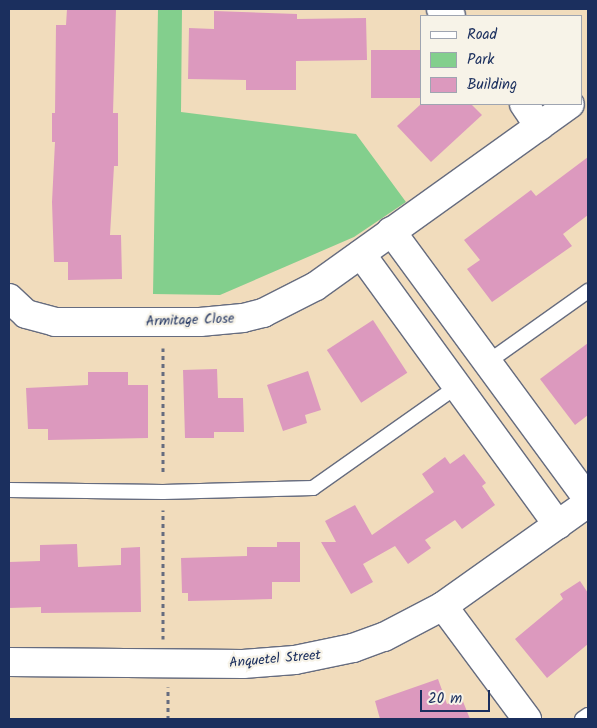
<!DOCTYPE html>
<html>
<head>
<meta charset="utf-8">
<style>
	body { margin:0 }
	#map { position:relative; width:597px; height:728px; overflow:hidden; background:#f1dcbc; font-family:Kalam,sans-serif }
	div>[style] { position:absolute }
	.green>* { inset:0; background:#83cf8d }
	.building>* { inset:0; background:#dc99be; transform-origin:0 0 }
	.path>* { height:3px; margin-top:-1.5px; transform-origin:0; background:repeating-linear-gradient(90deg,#666c7f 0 4px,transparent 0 8px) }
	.roads { filter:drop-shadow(1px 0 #666c7f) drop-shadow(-1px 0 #666c7f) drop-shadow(0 1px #666c7f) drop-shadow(0 -1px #666c7f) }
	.lane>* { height:14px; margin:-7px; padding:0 7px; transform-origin:7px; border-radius:7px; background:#fff }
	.street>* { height:28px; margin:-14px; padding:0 14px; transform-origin:14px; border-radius:14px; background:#fff }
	span { translate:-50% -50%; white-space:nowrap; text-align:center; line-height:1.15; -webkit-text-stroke:4.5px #f7f3e8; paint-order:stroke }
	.street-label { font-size:14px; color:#1b2f5e }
	.frame { position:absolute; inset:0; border:10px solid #1b2f5e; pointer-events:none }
	.legend { position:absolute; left:420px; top:15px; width:162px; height:90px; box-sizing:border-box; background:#f7f3e8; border:1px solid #9fa5b1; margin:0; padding:6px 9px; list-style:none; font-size:15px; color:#1b2f5e }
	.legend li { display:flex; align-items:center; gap:10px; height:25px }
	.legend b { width:25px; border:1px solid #9fa5b1 }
	.scale { position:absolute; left:420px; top:690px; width:70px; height:22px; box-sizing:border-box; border:2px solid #1b2f5e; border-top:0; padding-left:6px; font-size:15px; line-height:18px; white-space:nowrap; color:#1b2f5e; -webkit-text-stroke:4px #f7f3e8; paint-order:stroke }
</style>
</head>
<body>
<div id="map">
	<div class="green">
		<div style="clip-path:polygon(158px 9px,182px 9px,181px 112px,356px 134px,406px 202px,354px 237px,220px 295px,153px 294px)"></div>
	</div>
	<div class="building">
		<div style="clip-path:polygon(67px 9px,116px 9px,113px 113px,118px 113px,118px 166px,114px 166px,110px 235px,121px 235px,122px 279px,68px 280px,68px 262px,54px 262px,52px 202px,55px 142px,52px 142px,52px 113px,55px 113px,56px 25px,66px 25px)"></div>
		<div style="clip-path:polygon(214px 11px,297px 14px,297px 19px,366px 18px,367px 60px,296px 61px,296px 90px,246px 90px,246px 80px,188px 79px,189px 28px,214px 29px)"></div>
		<div style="left:421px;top:50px;width:48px;height:50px;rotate:90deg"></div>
		<div style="clip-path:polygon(421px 104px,471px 104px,482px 115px,431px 162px,397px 126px)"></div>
		<div style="clip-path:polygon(588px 157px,588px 215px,563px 234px,572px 246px,492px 302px,467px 269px,480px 260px,464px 240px,531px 190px,536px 196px)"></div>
		<div style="left:373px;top:320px;width:63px;height:55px;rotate:57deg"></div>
		<div style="clip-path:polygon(588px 343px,588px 415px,575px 425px,540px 379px)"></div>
		<div style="clip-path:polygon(217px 369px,218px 398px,243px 398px,244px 432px,214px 432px,214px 438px,185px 438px,183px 370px)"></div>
		<div style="clip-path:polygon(308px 371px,321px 410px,305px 415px,307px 423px,283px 431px,267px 385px)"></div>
		<div style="clip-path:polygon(88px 372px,128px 372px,128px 385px,148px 385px,148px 438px,48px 440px,48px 429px,28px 429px,26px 388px,88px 385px)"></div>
		<div style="clip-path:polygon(464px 454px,486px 483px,482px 486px,495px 505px,462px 529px,455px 520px,425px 540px,431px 548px,408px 564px,395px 546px,363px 564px,373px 582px,351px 594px,321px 542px,336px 542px,325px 521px,355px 505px,372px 535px,434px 492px,422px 474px,445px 457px,450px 464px)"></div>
		<div style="clip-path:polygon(277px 542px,300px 542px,300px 582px,272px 582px,272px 599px,188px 601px,188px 593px,182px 593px,181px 558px,247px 556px,247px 547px,277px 547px)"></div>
		<div style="clip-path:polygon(77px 544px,78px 567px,121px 565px,121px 548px,140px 547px,141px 612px,41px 613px,41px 607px,9px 608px,9px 562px,40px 561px,40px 545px)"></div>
		<div style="clip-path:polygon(580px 581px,588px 593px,588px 644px,547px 678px,515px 639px,563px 599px,560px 594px)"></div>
		<div style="clip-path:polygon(438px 679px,447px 704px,462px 699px,470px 719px,380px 719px,375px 701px)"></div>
	</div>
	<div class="path">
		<div style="left:163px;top:348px;width:126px;rotate:90deg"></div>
		<div style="left:163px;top:639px;width:129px;rotate:-90deg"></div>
		<div style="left:168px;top:719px;width:32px;rotate:-90deg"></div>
	</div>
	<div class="roads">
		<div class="lane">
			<div style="left:488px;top:362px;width:123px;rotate:-35.4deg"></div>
			<div style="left:9px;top:490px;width:154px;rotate:0.7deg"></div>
			<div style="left:163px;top:492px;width:150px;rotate:-1.5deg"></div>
			<div style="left:313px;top:488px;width:175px;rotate:-35.2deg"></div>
			<div style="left:582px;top:719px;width:7px;rotate:-34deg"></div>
		</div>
		<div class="street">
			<div style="left:441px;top:9px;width:12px;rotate:35deg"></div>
			<div style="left:524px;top:104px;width:27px;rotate:56deg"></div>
			<div style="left:391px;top:231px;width:333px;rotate:53.7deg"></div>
			<div style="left:361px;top:254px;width:335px;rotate:54deg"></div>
			<div style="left:9px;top:298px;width:23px;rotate:43deg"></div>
			<div style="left:26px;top:314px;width:30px;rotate:15deg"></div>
			<div style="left:55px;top:322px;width:145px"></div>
			<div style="left:200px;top:322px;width:43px;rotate:-5.3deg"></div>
			<div style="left:243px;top:318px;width:21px;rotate:-14deg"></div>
			<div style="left:263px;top:313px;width:59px;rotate:-27deg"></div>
			<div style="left:316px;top:286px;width:312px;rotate:-35.6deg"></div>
			<div style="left:443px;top:606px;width:141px;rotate:53.4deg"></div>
			<div style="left:9px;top:662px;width:234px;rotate:0.5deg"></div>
			<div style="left:243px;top:664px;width:52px;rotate:-4.4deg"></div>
			<div style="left:295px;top:660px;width:59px;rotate:-11.7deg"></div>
			<div style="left:353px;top:648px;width:33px;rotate:-20deg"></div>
			<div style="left:384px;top:637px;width:67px;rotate:-27.7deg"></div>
			<div style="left:443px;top:606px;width:178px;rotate:-35.4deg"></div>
		</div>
	</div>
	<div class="street-label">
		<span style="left:190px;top:320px;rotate:-2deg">Armitage Close</span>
		<span style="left:275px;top:659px;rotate:-5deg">Anquetel Street</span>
	</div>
	<div class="frame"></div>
	<ul class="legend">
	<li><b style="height:6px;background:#fff"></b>Road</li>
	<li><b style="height:14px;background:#83cf8d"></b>Park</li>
	<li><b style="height:14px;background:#dc99be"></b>Building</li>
	</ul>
	<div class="scale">20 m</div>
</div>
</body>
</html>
